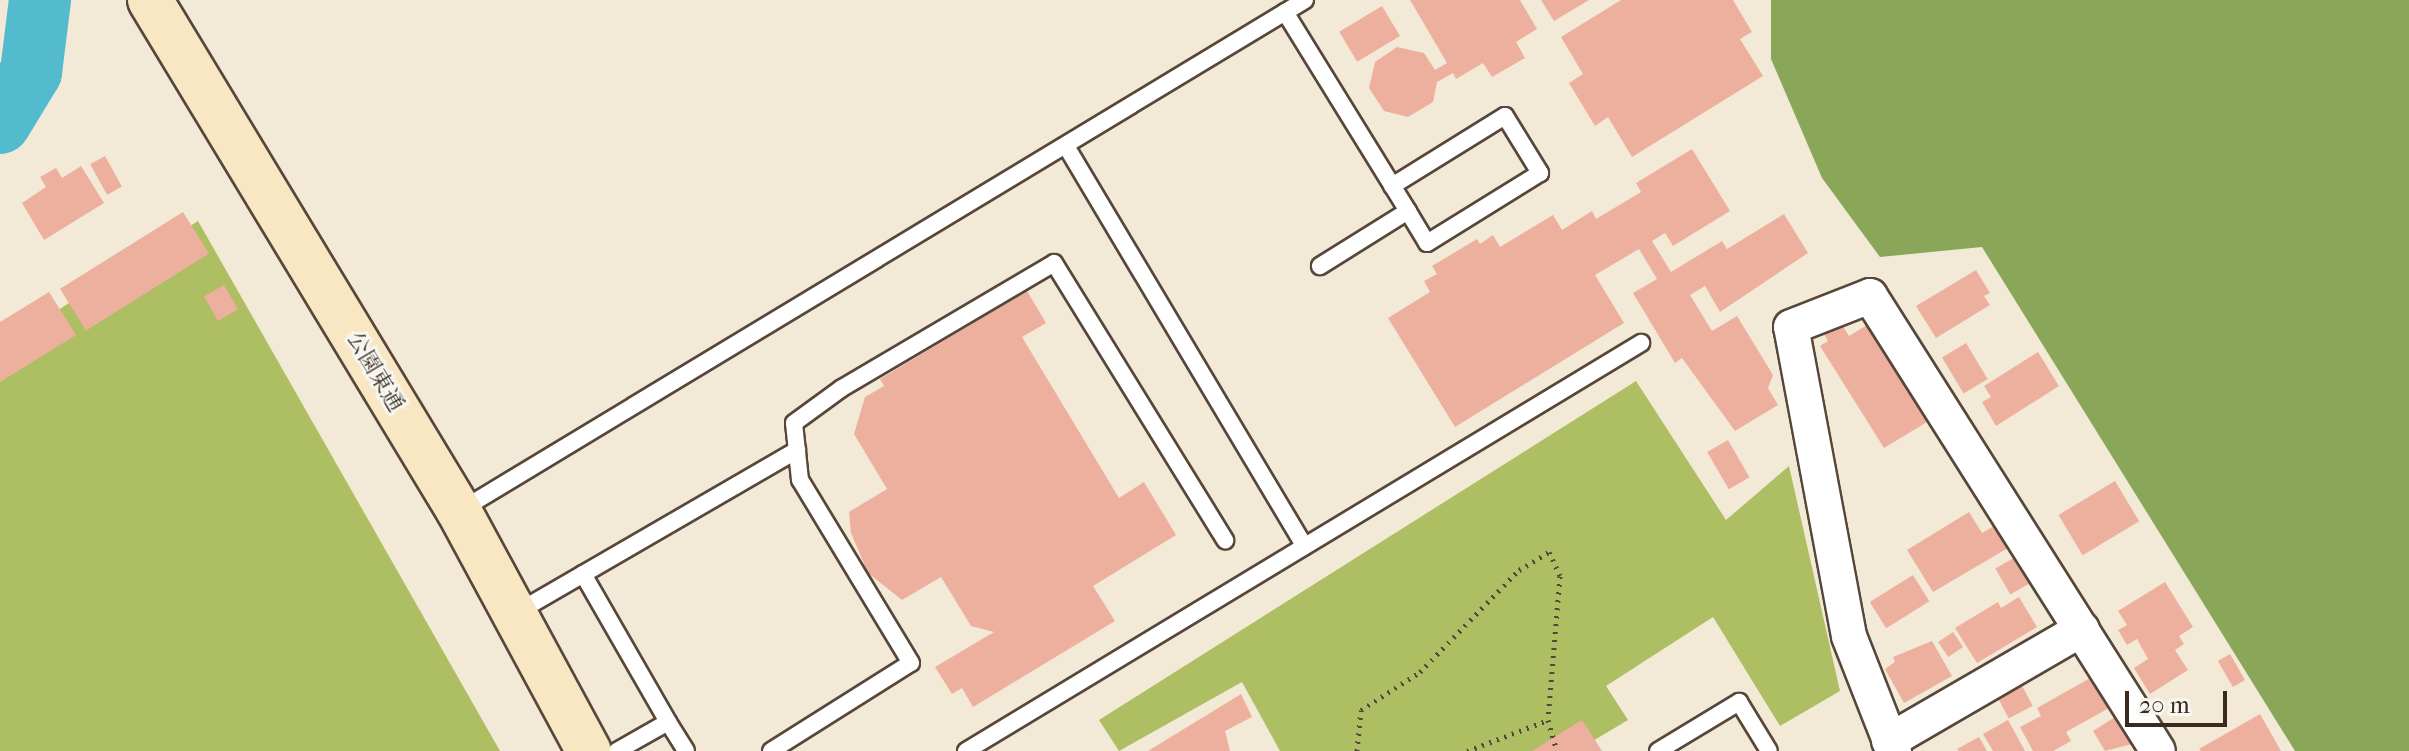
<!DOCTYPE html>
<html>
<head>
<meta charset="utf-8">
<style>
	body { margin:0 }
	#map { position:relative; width:2409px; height:751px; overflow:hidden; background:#f3e9d7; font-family:"IM FELL French Canon","Noto Serif JP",serif }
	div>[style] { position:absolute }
	.green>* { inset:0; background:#aebf63 }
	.forest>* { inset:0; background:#8aa659 }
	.river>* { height:62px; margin:-31px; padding:0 31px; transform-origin:31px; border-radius:31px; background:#52bbce }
	.building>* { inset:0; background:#eeb09e; transform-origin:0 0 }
	.path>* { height:5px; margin-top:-2.5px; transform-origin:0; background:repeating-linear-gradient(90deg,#57473a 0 2px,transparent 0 8px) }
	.roads { filter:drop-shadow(2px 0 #57473a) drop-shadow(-2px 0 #57473a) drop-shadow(0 2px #57473a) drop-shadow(0 -2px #57473a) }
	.lane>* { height:16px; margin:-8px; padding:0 8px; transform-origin:8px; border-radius:8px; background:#fff }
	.street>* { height:34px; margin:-17px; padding:0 17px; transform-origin:17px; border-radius:17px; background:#fff }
	.secondary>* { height:44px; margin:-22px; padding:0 22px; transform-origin:22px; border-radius:22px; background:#f9e7c3 }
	span { translate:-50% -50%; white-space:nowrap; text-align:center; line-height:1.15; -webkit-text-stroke:6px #f6f6f2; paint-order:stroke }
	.street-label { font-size:22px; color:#3b2a1e }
	.scale { position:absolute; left:2125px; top:691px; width:102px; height:36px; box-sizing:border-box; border:4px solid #3b2a1e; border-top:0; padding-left:10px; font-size:24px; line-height:28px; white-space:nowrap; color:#3b2a1e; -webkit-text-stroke:6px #f6f6f2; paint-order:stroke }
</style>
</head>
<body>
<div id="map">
	<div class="green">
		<div style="clip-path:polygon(198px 221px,500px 751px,0 751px,0 347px)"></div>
		<div style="clip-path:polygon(1636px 381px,1726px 520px,1789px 466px,1840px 691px,1780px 726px,1713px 617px,1606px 686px,1628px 720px,1576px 751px,1280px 751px,1242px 682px,1119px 751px,1099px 720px)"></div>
	</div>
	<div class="forest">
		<div style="clip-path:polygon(1771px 0,2409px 0,2409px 751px,2295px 751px,1982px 247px,1880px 257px,1822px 178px,1771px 59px)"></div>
	</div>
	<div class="river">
		<div style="left:0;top:123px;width:60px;rotate:-58.7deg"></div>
		<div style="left:31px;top:72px;width:73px;rotate:-82.9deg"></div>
	</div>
	<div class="building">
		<div style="clip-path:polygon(1410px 0,1520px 0,1537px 29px,1516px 42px,1525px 58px,1492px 77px,1483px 63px,1456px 79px,1453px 73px,1437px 82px,1433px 102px,1408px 117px,1384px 111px,1369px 88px,1375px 62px,1397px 47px,1424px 53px,1435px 70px,1447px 63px)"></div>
		<div style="clip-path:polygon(1541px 0,1589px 0,1554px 21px)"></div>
		<div style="clip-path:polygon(1621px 0,1733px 0,1752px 32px,1740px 39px,1763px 76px,1632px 157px,1608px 117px,1595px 126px,1569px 83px,1583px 74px,1561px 37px)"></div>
		<div style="left:1382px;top:6px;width:35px;height:50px;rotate:59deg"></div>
		<div style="clip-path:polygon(1692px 149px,1730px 211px,1673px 246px,1665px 233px,1652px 241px,1671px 272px,1722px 241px,1727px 249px,1784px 214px,1808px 253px,1720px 312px,1705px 286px,1690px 295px,1712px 331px,1737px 316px,1773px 375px,1768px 388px,1778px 405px,1735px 431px,1682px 358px,1675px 363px,1633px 293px,1657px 279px,1639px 249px,1595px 275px,1624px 323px,1455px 427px,1388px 318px,1430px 292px,1424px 281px,1437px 274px,1432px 266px,1477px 239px,1480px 244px,1493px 235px,1500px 247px,1553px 215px,1562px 230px,1592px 211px,1596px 219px,1641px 192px,1636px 183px)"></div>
		<div style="left:105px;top:156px;width:35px;height:17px;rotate:61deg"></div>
		<div style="clip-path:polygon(81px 166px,104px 203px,44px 240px,22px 203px,46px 187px,40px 177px,56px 168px,62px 178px)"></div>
		<div style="left:183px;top:212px;width:49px;height:145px;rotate:58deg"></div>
		<div style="clip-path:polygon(1976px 270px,1990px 293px,1984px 296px,1990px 305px,1936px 338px,1916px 306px)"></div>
		<div style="left:224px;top:285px;width:28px;height:23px;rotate:60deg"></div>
		<div style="clip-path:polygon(1027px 291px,1046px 323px,1022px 337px,1119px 498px,1144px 482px,1176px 535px,1093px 586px,1115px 621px,973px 707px,962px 688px,952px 694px,935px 667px,994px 632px,971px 626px,941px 577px,902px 600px,868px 573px,851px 533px,849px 512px,887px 489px,854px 434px,865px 397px,884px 386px,880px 379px)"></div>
		<div style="clip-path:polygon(49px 292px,76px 335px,0 382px,0 322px)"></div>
		<div style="clip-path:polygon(1872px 322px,1932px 419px,1884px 448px,1820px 346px,1828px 341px,1824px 334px,1841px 323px,1849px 336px)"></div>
		<div style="left:1966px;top:343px;width:42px;height:28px;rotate:59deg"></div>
		<div style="clip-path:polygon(2038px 352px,2059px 386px,1996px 426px,1982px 402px,1991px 397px,1984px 386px)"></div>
		<div style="left:1728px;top:440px;width:43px;height:24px;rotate:60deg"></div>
		<div style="left:2115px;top:481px;width:47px;height:66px;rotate:59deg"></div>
		<div style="clip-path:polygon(1969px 512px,1982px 533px,1994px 526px,2008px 548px,1933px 592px,1907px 550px)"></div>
		<div style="left:2017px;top:556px;width:30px;height:25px;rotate:60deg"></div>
		<div style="left:1913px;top:575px;width:31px;height:51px;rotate:58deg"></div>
		<div style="clip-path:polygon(2165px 582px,2193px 627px,2179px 636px,2184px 644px,2175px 650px,2188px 670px,2150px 694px,2134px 668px,2148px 659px,2137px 639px,2127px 645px,2118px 630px,2127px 625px,2118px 611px)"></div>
		<div style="clip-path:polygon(2019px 597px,2037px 627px,1977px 663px,1955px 628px,1998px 602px,2001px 608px)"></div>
		<div style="left:1953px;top:632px;width:18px;height:18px;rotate:56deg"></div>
		<div style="clip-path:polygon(1932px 641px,1952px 676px,1904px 703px,1885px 669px,1895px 662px,1893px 657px)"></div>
		<div style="left:2230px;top:654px;width:30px;height:14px;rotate:60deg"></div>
		<div style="clip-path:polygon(2092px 677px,2109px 708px,2066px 732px,2071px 741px,2053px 751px,2033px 751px,2020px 727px,2041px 716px,2037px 708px)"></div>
		<div style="left:2020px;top:682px;width:27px;height:27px;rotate:62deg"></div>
		<div style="clip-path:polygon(1241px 694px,1252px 717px,1225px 731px,1230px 751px,1148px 751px)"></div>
		<div style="clip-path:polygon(2260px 714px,2281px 751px,2201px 751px,2199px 749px)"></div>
		<div style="clip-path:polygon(2115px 717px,2132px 744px,2105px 751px,2093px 731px)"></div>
		<div style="clip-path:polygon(1582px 720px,1602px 751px,1532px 751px)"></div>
		<div style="clip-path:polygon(2008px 720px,2025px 751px,1993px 751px,1983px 734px)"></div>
		<div style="clip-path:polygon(1979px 737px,1987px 751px,1959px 751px,1957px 749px)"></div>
	</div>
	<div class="path">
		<div style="left:1357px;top:751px;width:41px;rotate:-84.4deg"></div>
		<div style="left:1361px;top:710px;width:70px;rotate:-32.8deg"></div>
		<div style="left:1420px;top:672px;width:142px;rotate:-45.9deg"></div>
		<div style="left:1519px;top:570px;width:35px;rotate:-31deg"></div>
		<div style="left:1549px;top:552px;width:26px;rotate:65deg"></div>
		<div style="left:1560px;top:576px;width:144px;rotate:94.8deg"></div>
		<div style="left:1548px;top:720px;width:32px;rotate:74deg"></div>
		<div style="left:1467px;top:751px;width:87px;rotate:-20.9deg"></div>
	</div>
	<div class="roads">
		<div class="lane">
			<div style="left:1285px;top:12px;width:234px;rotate:58.3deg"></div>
			<div style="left:1408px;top:211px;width:104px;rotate:148deg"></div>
			<div style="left:1066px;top:146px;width:465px;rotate:59.2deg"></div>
			<div style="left:1392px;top:186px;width:133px;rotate:-31.8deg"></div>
			<div style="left:1505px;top:116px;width:67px;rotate:58.4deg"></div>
			<div style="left:1540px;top:173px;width:133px;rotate:148.2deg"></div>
			<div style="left:1427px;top:243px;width:37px;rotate:-121deg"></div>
			<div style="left:461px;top:510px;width:986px;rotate:-31.14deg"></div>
			<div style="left:583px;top:574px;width:171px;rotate:60.1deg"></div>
			<div style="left:668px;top:722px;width:59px;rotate:150.4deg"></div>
			<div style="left:516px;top:613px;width:325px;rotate:-30.1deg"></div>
			<div style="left:668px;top:722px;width:34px;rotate:58deg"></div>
			<div style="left:771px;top:751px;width:165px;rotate:-32.2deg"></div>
			<div style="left:911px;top:663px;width:214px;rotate:-121.2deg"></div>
			<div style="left:800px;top:480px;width:57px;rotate:-96deg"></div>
			<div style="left:794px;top:423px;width:59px;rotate:-36.1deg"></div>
			<div style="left:842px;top:388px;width:246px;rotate:-30.5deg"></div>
			<div style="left:1054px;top:263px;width:326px;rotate:58.3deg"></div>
			<div style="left:966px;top:751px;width:789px;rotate:-31.15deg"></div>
			<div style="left:1658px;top:751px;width:95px;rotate:-31.2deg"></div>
			<div style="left:1739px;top:702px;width:57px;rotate:58.5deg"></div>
		</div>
		<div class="street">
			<div style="left:1889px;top:741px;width:223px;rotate:-30.1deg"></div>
			<div style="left:1894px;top:751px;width:123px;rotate:-111.4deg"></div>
			<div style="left:1849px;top:636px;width:314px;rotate:-100.6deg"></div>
			<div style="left:1791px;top:327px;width:85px;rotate:-21.4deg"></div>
			<div style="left:1870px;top:296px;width:538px;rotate:57.67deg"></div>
		</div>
		<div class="secondary">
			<div style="left:150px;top:0;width:597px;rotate:58.84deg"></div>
			<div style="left:459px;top:511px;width:273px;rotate:61.6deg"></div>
		</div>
	</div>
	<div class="street-label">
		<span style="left:375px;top:372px;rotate:59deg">公園東通</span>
	</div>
	<div class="scale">20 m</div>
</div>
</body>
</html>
